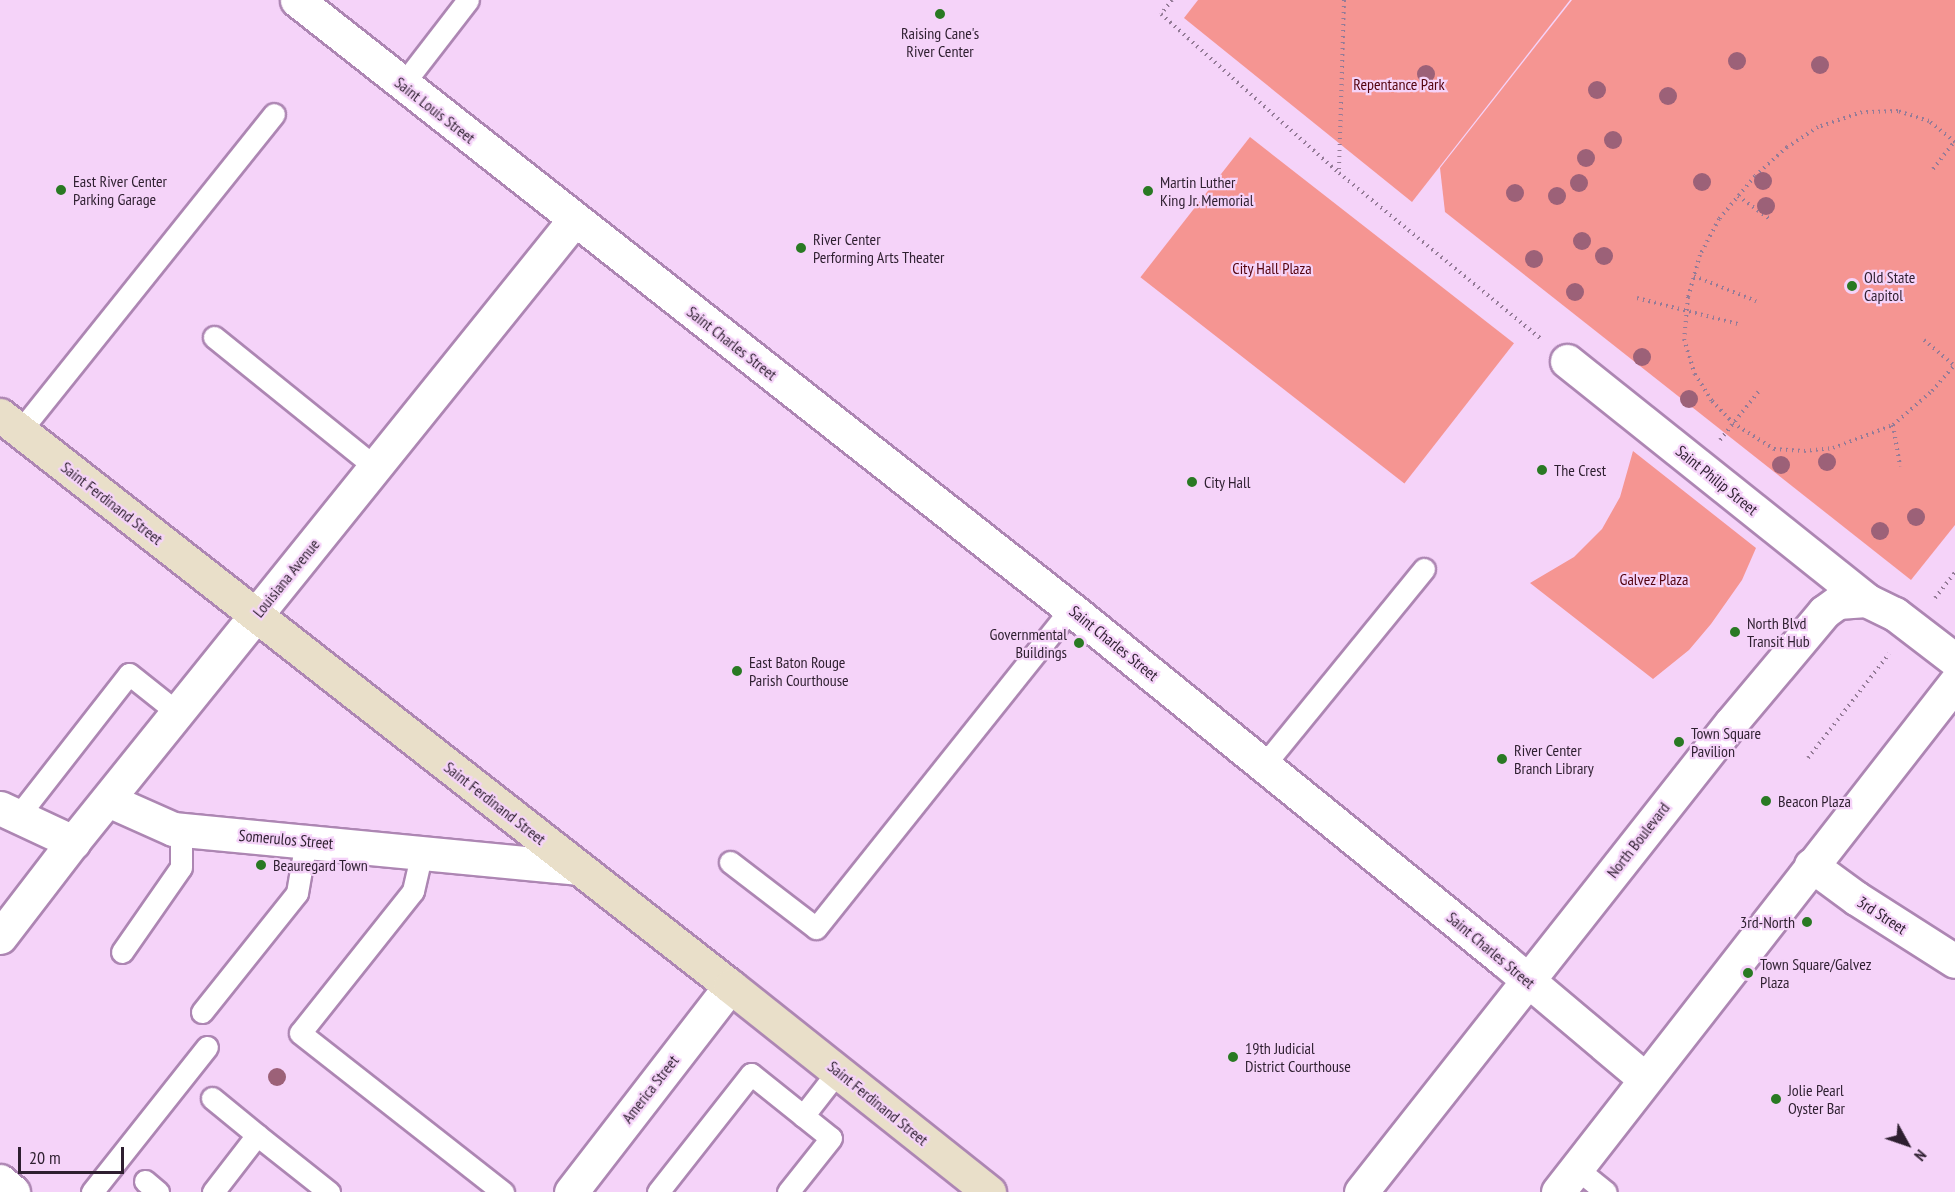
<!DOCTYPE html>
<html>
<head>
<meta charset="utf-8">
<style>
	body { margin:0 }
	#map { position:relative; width:1955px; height:1192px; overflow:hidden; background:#f5d3f9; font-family:"PT Sans Narrow",sans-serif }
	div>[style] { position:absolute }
	.green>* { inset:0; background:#f59592; transform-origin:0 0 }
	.path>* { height:4px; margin-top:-2px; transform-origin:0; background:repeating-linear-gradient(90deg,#947b97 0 1.5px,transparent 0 6px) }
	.roads { filter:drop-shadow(2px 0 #ad86b3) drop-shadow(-2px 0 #ad86b3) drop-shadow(0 2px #ad86b3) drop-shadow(0 -2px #ad86b3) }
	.service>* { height:21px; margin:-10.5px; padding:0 10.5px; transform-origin:10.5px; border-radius:10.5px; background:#fff }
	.minor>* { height:33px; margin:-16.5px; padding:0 16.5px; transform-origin:16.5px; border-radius:16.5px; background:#fff }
	.tertiary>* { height:33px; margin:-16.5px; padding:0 16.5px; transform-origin:16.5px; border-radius:16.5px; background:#fff }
	.secondary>* { height:33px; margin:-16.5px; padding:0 16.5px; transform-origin:16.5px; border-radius:16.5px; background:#e9dfc9 }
	.trees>* { width:18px; height:18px; margin:-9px; border-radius:50%; background:#9c6178 }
	.dots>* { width:16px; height:16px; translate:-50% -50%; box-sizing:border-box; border:3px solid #f5d3f9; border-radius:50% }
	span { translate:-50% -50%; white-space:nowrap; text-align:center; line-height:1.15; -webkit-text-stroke:4.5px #f5d3f9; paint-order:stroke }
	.poi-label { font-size:16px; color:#2e1f30 }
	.left { translate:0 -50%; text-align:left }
	.right { translate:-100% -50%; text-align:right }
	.park-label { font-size:16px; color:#54030e }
	.street-label { font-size:16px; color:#2e1f30 }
	.north { position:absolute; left:1877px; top:1114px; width:60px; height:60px; -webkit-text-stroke:4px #f5d3f9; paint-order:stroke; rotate:130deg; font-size:16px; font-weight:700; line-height:24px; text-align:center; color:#2e1f30 }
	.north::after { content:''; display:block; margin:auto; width:21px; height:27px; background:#2e1f30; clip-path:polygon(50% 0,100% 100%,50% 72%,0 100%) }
	.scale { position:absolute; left:18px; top:1147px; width:106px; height:27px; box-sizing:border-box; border:3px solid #2e1f30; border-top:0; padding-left:8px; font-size:18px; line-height:21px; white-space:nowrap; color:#2e1f30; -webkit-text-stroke:4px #f5d3f9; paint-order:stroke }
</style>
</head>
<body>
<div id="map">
	<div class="green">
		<div style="clip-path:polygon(1198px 0,1570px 0,1412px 202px,1184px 18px)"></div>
		<div style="clip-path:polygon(1572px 0,1955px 0,1955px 525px,1911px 580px,1445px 212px,1440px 168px)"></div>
		<div style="left:1250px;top:137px;width:335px;height:178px;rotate:38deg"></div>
		<div style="clip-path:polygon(1633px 451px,1756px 548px,1742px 580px,1711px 624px,1689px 650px,1653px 679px,1530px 583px,1574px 557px,1602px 529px,1620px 497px)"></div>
	</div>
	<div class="path">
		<div style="left:1172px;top:0;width:18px;rotate:128deg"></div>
		<div style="left:1161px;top:14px;width:239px;rotate:41.8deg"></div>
		<div style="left:1344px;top:0;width:173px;rotate:91.7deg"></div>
		<div style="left:1339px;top:173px;width:261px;rotate:39.4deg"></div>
		<div style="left:1955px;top:142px;width:33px;rotate:-141deg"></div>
		<div style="left:1929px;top:121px;width:33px;rotate:-162deg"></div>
		<div style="left:1898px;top:111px;width:36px;rotate:178deg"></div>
		<div style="left:1862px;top:112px;width:46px;rotate:161.2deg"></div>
		<div style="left:1818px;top:127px;width:37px;rotate:147deg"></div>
		<div style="left:1787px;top:147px;width:43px;rotate:137.8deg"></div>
		<div style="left:1755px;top:176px;width:56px;rotate:129.9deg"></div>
		<div style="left:1719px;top:219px;width:41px;rotate:117.8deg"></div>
		<div style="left:1700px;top:255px;width:44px;rotate:105.9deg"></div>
		<div style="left:1688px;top:297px;width:42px;rotate:95.4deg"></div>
		<div style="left:1684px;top:339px;width:37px;rotate:73deg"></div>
		<div style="left:1695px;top:374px;width:32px;rotate:58deg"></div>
		<div style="left:1712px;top:401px;width:30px;rotate:46deg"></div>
		<div style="left:1733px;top:423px;width:49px;rotate:32.4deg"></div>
		<div style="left:1774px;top:449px;width:30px;rotate:4deg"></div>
		<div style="left:1804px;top:451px;width:29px;rotate:-6deg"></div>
		<div style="left:1833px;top:448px;width:64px;rotate:-21deg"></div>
		<div style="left:1893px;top:425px;width:52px;rotate:-41.1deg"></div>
		<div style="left:1932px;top:391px;width:35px;rotate:-49deg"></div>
		<div style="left:1933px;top:169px;width:36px;rotate:-52deg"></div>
		<div style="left:1738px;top:196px;width:39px;rotate:36deg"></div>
		<div style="left:1694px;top:276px;width:67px;rotate:22deg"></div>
		<div style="left:1637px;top:298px;width:104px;rotate:14.4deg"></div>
		<div style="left:1924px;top:340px;width:40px;rotate:40deg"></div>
		<div style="left:1893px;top:425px;width:42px;rotate:80.3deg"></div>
		<div style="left:1720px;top:440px;width:63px;rotate:-51.5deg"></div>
		<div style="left:1935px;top:598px;width:33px;rotate:-52deg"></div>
		<div style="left:1808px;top:758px;width:132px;rotate:-52.1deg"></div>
	</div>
	<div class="roads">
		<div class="service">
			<div style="left:403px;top:84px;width:106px;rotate:-52.3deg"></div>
			<div style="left:214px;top:337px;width:207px;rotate:38.9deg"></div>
			<div style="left:20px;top:431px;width:406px;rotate:-51.3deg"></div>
			<div style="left:1264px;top:765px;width:253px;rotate:-50.8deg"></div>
			<div style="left:18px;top:816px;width:180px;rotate:-52deg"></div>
			<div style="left:129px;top:674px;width:63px;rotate:38.5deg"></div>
			<div style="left:422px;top:852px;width:40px;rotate:103deg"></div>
			<div style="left:413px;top:891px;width:181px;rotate:128.5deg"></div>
			<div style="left:300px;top:1033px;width:258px;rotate:38.1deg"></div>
			<div style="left:730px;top:862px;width:108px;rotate:37.5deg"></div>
			<div style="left:816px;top:928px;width:408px;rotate:-51.4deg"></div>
			<div style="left:122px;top:952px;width:103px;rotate:-55.2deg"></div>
			<div style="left:181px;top:867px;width:38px;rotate:-90deg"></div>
			<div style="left:202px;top:1012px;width:152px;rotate:-51.4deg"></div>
			<div style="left:297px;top:893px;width:53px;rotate:-80.2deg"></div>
			<div style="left:212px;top:1098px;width:58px;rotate:39.4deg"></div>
			<div style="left:803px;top:1116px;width:57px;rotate:-52.1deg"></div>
			<div style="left:1576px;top:1168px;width:38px;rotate:39deg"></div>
			<div style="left:145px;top:1181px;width:17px;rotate:40deg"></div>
			<div style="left:92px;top:1192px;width:185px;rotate:-51.6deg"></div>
			<div style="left:213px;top:1192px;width:72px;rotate:-52.3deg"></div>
			<div style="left:257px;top:1135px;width:92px;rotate:38.4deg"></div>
			<div style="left:658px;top:1192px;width:150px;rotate:-51.8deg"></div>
			<div style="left:751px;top:1074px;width:102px;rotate:38.7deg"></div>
			<div style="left:831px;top:1138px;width:69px;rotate:128.5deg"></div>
		</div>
		<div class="minor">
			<div style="left:1567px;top:361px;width:383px;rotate:38.6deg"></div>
			<div style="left:108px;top:800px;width:71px;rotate:24deg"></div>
			<div style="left:173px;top:829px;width:406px;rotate:5.5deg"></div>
			<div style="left:0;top:808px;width:81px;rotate:25deg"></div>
			<div style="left:0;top:937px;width:120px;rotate:-52.5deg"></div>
			<div style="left:73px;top:842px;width:799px;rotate:-51.15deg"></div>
			<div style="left:0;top:1181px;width:17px;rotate:40deg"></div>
			<div style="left:571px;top:1192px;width:260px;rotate:-52.3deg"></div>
		</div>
		<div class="tertiary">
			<div style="left:297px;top:0;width:985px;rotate:38.2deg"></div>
			<div style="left:1071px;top:609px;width:559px;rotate:39.04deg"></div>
			<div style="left:1505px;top:961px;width:183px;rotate:40.1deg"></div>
			<div style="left:1811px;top:865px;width:56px;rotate:36.3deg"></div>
			<div style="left:1856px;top:898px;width:117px;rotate:32.5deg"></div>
			<div style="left:1361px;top:1192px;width:597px;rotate:-51.73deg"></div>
			<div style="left:1731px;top:723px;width:145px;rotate:-50deg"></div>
			<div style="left:1824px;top:612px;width:17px;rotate:-36deg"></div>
			<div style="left:1838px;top:602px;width:28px;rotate:-4deg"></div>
			<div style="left:1866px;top:600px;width:32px;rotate:26deg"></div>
			<div style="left:1895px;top:614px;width:76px;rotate:37.5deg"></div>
			<div style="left:1558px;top:1192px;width:646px;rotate:-52.05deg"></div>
		</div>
		<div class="secondary">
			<div style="left:0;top:415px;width:927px;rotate:38.03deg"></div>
			<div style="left:730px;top:986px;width:331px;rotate:38.5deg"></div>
		</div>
	</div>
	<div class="trees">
		<div style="left:1737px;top:61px"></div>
		<div style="left:1820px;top:65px"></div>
		<div style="left:1426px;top:74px"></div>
		<div style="left:1597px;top:90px"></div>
		<div style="left:1668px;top:96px"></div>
		<div style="left:1613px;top:140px"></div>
		<div style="left:1586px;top:158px"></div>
		<div style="left:1763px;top:181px"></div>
		<div style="left:1702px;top:182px"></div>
		<div style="left:1579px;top:183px"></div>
		<div style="left:1515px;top:193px"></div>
		<div style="left:1557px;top:196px"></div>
		<div style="left:1766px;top:206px"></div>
		<div style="left:1582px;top:241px"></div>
		<div style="left:1604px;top:256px"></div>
		<div style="left:1534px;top:259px"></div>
		<div style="left:1575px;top:292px"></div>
		<div style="left:1642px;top:357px"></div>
		<div style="left:1689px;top:399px"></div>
		<div style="left:1827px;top:462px"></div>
		<div style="left:1781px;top:465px"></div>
		<div style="left:1916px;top:517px"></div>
		<div style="left:1880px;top:531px"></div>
		<div style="left:277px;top:1077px"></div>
	</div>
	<div class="dots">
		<div style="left:940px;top:14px;background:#297923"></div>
		<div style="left:61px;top:190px;background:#297923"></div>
		<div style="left:1148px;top:191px;background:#297923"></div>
		<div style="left:801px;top:248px;background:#297923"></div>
		<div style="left:1852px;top:286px;background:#297923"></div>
		<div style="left:1542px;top:470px;background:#297923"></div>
		<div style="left:1192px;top:482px;background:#297923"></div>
		<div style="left:1735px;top:632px;background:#297923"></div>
		<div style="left:1079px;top:643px;background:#297923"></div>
		<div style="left:737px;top:671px;background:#297923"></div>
		<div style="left:1679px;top:742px;background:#297923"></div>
		<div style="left:1502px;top:759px;background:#297923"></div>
		<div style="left:1766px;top:801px;background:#297923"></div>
		<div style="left:261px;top:865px;background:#297923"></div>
		<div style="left:1807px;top:922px;background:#297923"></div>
		<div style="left:1748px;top:973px;background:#297923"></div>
		<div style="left:1233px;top:1057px;background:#297923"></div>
		<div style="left:1776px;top:1099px;background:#297923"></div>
	</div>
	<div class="poi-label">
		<span style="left:940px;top:42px">Raising Cane's<br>River Center</span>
		<span class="left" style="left:73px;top:190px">East River Center<br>Parking Garage</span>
		<span class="left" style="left:1160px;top:191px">Martin Luther<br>King Jr. Memorial</span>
		<span class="left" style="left:813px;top:248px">River Center<br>Performing Arts Theater</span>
		<span class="left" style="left:1864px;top:286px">Old State<br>Capitol</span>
		<span class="left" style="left:1554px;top:470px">The Crest</span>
		<span class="left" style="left:1204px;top:482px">City Hall</span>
		<span class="left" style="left:1747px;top:632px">North Blvd<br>Transit Hub</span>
		<span class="right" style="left:1067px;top:643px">Governmental<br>Buildings</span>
		<span class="left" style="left:749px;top:671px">East Baton Rouge<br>Parish Courthouse</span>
		<span class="left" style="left:1691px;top:742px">Town Square<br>Pavilion</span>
		<span class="left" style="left:1514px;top:759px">River Center<br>Branch Library</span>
		<span class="left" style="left:1778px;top:801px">Beacon Plaza</span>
		<span class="left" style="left:273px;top:865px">Beauregard Town</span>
		<span class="right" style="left:1795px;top:922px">3rd-North</span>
		<span class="left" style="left:1760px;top:973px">Town Square/Galvez<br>Plaza</span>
		<span class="left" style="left:1245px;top:1057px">19th Judicial<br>District Courthouse</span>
		<span class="left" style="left:1788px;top:1099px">Jolie Pearl<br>Oyster Bar</span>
	</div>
	<div class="park-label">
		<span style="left:1399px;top:84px">Repentance Park</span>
		<span style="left:1272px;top:268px">City Hall Plaza</span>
		<span style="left:1654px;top:579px">Galvez Plaza</span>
	</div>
	<div class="street-label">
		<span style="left:435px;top:110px;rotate:38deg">Saint Louis Street</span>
		<span style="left:732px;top:343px;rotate:38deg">Saint Charles Street</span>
		<span style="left:1717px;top:480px;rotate:39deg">Saint Philip Street</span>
		<span style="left:112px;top:503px;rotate:38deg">Saint Ferdinand Street</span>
		<span style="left:286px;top:578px;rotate:-51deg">Louisiana Avenue</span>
		<span style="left:1114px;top:643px;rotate:39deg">Saint Charles Street</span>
		<span style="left:495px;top:803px;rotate:38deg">Saint Ferdinand Street</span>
		<span style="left:286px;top:839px;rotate:5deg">Somerulos Street</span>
		<span style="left:1638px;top:840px;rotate:-52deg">North Boulevard</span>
		<span style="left:1882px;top:915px;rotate:33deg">3rd Street</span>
		<span style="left:1491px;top:950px;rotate:40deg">Saint Charles Street</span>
		<span style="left:650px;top:1089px;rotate:-52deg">America Street</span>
		<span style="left:878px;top:1103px;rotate:39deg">Saint Ferdinand Street</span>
	</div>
	<div class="north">N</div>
	<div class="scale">20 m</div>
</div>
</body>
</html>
